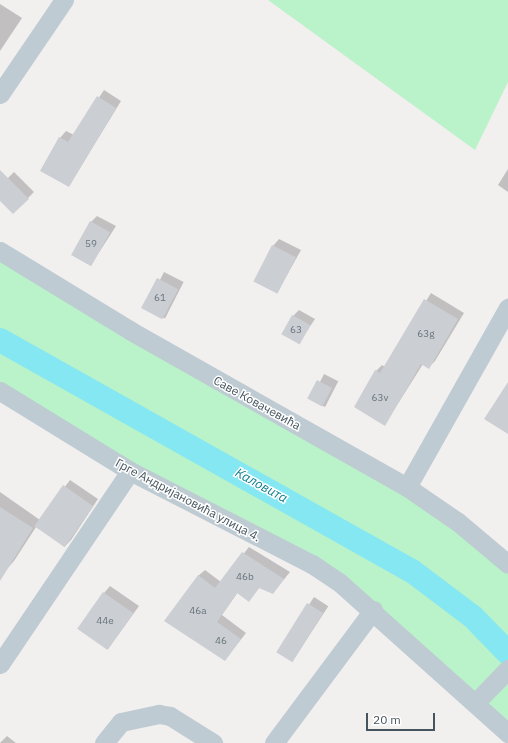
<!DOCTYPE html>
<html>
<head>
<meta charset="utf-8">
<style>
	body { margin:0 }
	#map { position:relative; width:508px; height:743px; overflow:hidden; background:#f2efef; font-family:"IBM Plex Sans",sans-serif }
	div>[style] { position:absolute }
	.green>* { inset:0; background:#baf2ca }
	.shadow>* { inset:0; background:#0003; transform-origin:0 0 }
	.canal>* { height:24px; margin:-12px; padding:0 12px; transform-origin:12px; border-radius:12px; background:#85e7f1 }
	.building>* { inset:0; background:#cbcfd4; transform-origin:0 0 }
	.street>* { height:19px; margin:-9.5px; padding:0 9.5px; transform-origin:9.5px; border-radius:9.5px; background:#becbd2 }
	span { translate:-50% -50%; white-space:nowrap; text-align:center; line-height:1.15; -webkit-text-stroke:3px #fff; paint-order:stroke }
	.number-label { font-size:10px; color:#67747b }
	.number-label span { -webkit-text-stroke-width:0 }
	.street-label { font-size:12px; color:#46555d }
	.water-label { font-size:13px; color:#077d8a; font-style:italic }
	.scale { position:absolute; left:366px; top:713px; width:69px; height:18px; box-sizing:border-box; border:2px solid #46555d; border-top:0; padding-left:5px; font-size:12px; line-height:14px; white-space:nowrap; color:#46555d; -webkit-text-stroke:3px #fff; paint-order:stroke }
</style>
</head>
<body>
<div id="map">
	<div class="green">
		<div style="clip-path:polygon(268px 0,508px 0,508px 82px,475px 150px)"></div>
		<div style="clip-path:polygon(0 251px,407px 487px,508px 564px,508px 733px,373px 610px,0 391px)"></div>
	</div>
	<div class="shadow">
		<div style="clip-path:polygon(0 4px,22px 18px,0 51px)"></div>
		<div style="clip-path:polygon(104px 90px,121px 101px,69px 186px,41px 170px,60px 138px,66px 131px,74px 135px)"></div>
		<div style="clip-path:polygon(508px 169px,508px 192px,498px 185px)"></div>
		<div style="clip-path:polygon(14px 172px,34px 192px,13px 213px,0 199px,0 186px)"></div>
		<div style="clip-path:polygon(97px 216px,116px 226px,91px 265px,91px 222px)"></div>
		<div style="clip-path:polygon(279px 239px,301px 250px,277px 293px,273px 246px)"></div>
		<div style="left:164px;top:272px;width:22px;height:41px;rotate:27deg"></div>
		<div style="clip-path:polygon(431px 293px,464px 313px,435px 361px,429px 367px,423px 364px,385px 424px,376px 371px,382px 365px,385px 367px)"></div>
		<div style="clip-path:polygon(299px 310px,315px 319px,299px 343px,293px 316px)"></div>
		<div style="left:324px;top:374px;width:16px;height:29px;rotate:27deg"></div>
		<div style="clip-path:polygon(70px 480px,98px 499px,71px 540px,65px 546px,36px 527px,14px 561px,7px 569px,0 564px,0 492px,40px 520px)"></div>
		<div style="clip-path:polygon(249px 547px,290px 572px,273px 593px,260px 587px,249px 600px,238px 592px,222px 615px,246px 633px,225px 660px,198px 576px,205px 570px,221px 582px)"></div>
		<div style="clip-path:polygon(110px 586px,139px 606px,108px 649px,104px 593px)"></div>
		<div style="left:314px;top:597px;width:17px;height:65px;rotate:33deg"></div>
		<div style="clip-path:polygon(7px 736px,16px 743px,0 743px)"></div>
	</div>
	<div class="canal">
		<div style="left:0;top:340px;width:472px;rotate:29.3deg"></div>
		<div style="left:412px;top:571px;width:76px;rotate:37deg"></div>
		<div style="left:473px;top:617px;width:50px;rotate:45.8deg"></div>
	</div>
	<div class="building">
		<div style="clip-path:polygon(97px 96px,116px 108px,69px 187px,40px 171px,59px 137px,68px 142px)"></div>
		<div style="clip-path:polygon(0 170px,29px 199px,13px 214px,0 201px)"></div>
		<div style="left:90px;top:221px;width:23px;height:39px;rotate:29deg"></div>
		<div style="left:272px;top:245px;width:27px;height:41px;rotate:27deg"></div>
		<div style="left:157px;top:278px;width:24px;height:34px;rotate:28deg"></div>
		<div style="clip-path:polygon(424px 299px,458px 319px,429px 369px,421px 364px,385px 426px,354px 407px,375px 370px,380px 373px)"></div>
		<div style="left:292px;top:315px;width:21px;height:22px;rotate:29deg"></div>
		<div style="left:317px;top:380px;width:17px;height:21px;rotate:28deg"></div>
		<div style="clip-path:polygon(508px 382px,508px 434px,484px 419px)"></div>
		<div style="left:63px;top:485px;width:37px;height:50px;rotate:35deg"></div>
		<div style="clip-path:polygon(0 507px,33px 528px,0 581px)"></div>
		<div style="clip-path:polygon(242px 552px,284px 579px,273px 594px,259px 588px,249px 602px,237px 593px,217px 622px,241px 639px,225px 661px,164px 621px,198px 575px,215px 588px)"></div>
		<div style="left:103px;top:592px;width:37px;height:45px;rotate:35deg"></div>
		<div style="left:307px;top:603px;width:19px;height:58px;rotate:32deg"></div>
	</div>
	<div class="street">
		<div style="left:0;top:94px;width:114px;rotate:-55.8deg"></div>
		<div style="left:0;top:251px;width:153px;rotate:31.4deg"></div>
		<div style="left:131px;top:331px;width:317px;rotate:29.5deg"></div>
		<div style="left:407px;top:487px;width:62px;rotate:34.5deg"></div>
		<div style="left:458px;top:522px;width:65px;rotate:40deg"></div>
		<div style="left:0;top:391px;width:153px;rotate:31.6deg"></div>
		<div style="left:130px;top:471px;width:204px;rotate:27.1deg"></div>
		<div style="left:312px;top:564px;width:32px;rotate:34deg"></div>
		<div style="left:339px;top:582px;width:227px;rotate:41.8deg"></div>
		<div style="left:407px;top:487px;width:206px;rotate:-60.6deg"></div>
		<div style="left:0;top:664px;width:233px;rotate:-56deg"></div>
		<div style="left:476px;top:702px;width:46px;rotate:-45.9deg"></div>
		<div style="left:104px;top:743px;width:27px;rotate:-51deg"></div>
		<div style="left:121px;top:722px;width:39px;rotate:-12deg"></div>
		<div style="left:159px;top:714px;width:11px;rotate:10deg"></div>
		<div style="left:170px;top:716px;width:51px;rotate:32.1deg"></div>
		<div style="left:274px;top:743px;width:166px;rotate:-53.3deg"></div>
	</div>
	<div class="number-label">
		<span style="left:91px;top:244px">59</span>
		<span style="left:160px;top:298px">61</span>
		<span style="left:296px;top:330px">63</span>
		<span style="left:426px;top:334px">63g</span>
		<span style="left:380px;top:398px">63v</span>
		<span style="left:245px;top:577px">46b</span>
		<span style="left:198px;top:611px">46a</span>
		<span style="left:105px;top:621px">44e</span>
		<span style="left:221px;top:641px">46</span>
	</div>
	<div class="street-label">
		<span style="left:257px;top:403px;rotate:29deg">Саве Ковачевића</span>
		<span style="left:188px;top:500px;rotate:28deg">Грге Андријановића улица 4.</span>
	</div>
	<div class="water-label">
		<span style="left:261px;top:486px;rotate:29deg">Каловита</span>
	</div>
	<div class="scale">20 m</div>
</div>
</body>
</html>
